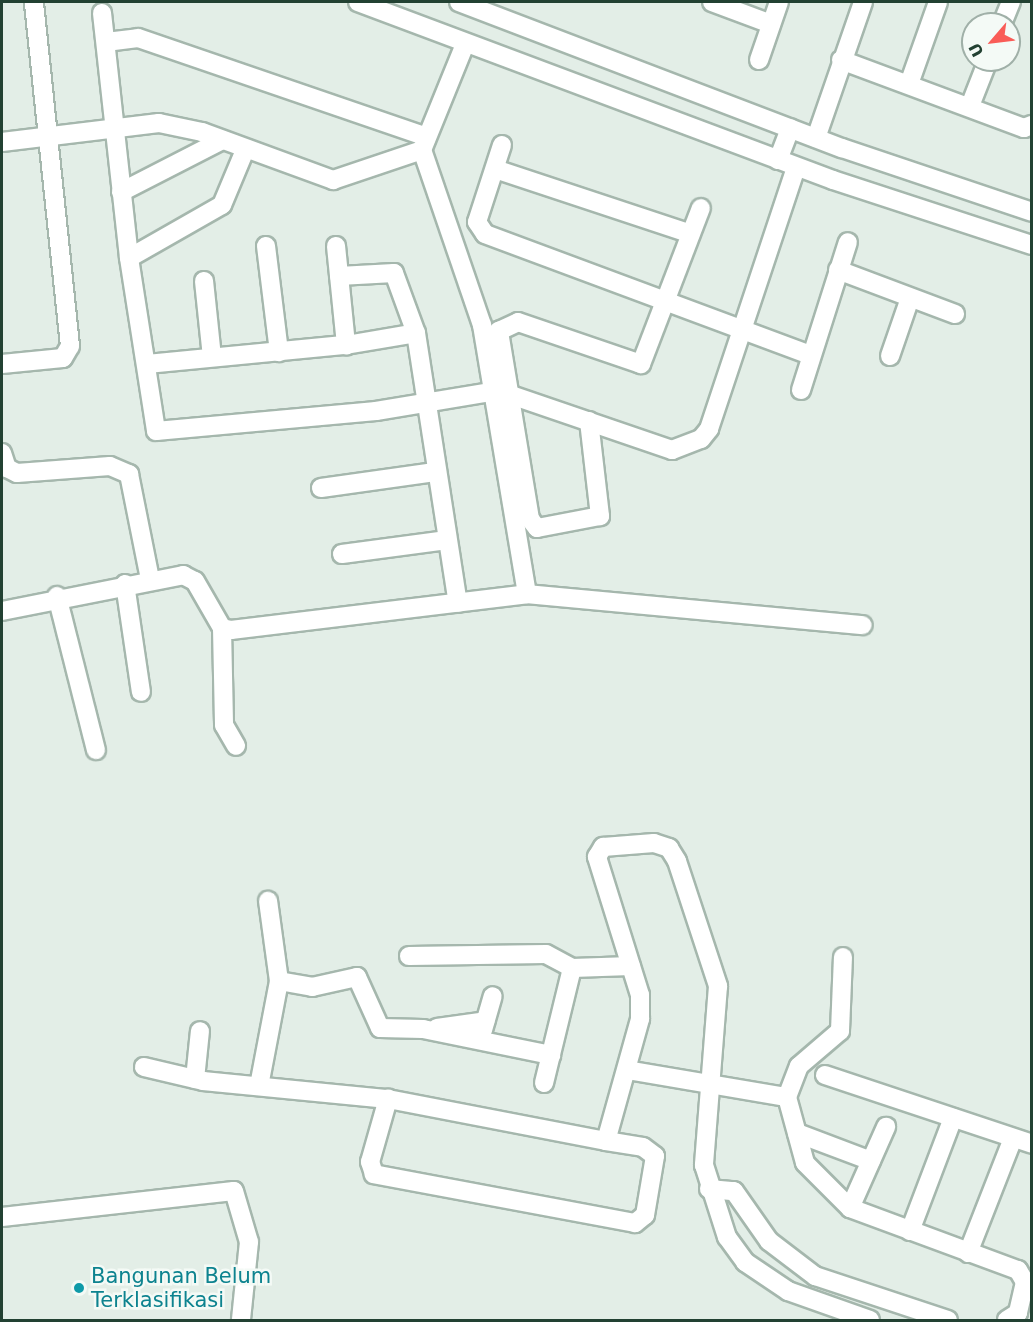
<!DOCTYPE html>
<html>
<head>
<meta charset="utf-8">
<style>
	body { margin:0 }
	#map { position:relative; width:1033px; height:1322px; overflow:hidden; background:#e3eee7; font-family:"DejaVu Sans",sans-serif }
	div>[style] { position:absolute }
	.roads { filter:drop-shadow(2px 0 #a5b7ad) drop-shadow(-2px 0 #a5b7ad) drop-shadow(0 2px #a5b7ad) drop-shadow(0 -2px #a5b7ad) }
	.minor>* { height:18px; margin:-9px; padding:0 9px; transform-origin:9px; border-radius:9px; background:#fff }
	.dots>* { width:16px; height:16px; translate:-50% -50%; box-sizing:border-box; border:3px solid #f4faf6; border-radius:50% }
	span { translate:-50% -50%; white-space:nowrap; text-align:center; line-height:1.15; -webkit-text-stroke:5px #f4faf6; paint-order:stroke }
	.culture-label { font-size:21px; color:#0d838f }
	.left { translate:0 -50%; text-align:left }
	.frame { position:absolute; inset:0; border:3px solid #224132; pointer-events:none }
	.north { position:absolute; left:961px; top:12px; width:60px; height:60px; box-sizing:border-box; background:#f4faf6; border:2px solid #a0b0a8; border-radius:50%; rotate:242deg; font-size:16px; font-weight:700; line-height:24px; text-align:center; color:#224132 }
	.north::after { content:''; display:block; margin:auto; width:21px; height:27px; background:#f95c57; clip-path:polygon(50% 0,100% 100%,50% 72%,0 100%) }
</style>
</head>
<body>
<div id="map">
	<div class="roads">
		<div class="minor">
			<div style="left:358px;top:2px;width:507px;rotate:20.54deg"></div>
			<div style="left:833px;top:180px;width:209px;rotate:18.1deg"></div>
			<div style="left:459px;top:2px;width:410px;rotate:20.9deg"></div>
			<div style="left:842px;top:148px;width:200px;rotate:18.6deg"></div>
			<div style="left:712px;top:2px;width:63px;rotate:20.4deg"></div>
			<div style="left:102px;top:13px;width:246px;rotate:83.7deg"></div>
			<div style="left:129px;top:258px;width:175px;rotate:81.1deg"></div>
			<div style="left:156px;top:431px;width:221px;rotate:-5.2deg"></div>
			<div style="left:376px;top:411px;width:123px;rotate:-9.4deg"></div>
			<div style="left:1002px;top:24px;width:24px;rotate:-68deg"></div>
			<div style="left:106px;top:42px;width:32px;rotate:-7deg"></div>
			<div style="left:138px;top:38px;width:305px;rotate:18.9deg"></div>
			<div style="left:759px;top:60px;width:61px;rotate:-71deg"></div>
			<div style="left:841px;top:60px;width:195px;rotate:20.4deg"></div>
			<div style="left:1024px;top:128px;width:9px;rotate:-21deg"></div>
			<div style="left:909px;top:84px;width:87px;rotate:-70.5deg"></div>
			<div style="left:970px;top:106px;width:49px;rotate:-68.6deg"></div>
			<div style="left:816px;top:138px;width:144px;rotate:-70.9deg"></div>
			<div style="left:2px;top:142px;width:158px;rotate:-6.9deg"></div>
			<div style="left:159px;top:123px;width:44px;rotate:11.8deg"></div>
			<div style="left:202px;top:132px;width:140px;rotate:20.1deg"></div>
			<div style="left:333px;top:180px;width:94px;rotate:-18.6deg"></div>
			<div style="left:422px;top:150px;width:114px;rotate:-67.9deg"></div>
			<div style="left:502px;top:145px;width:81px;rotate:108deg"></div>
			<div style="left:477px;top:222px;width:14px;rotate:56deg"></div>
			<div style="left:485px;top:234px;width:347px;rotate:20.4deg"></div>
			<div style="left:778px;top:160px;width:34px;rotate:-69deg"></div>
			<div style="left:495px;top:169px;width:206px;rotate:18.3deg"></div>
			<div style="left:121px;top:192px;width:114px;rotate:-27.2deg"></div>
			<div style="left:266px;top:246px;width:107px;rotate:83deg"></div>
			<div style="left:336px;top:246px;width:100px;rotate:84.2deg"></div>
			<div style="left:129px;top:258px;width:107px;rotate:-29.7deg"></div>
			<div style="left:222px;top:205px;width:60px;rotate:-67.3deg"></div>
			<div style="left:838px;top:270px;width:125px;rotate:20.6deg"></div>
			<div style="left:339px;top:276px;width:55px;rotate:-3.1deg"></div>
			<div style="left:394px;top:273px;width:64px;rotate:69.9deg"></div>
			<div style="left:416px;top:333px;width:273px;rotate:81.2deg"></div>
			<div style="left:204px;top:281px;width:76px;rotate:84deg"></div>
			<div style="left:890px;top:356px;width:61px;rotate:-71deg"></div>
			<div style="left:2px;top:364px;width:61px;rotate:-5.6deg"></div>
			<div style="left:63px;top:358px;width:14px;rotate:-60deg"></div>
			<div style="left:70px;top:346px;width:346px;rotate:-96deg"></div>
			<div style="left:147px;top:364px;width:200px;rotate:-5.5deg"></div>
			<div style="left:346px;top:345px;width:71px;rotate:-9.7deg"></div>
			<div style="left:801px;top:390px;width:155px;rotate:-72.4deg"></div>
			<div style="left:514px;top:396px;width:167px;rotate:18.9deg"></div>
			<div style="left:672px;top:450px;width:31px;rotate:-21deg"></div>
			<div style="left:701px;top:439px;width:13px;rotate:-51deg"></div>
			<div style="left:709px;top:429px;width:276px;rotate:-71.6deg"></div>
			<div style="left:589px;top:421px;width:96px;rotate:83.4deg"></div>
			<div style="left:600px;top:516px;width:64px;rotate:169.2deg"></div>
			<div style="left:537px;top:528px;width:11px;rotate:-128deg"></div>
			<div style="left:530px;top:519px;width:191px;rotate:-99.4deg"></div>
			<div style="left:499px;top:331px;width:21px;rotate:-25deg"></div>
			<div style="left:518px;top:322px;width:130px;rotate:18.9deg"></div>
			<div style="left:641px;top:364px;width:167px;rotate:-69deg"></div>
			<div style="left:2px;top:453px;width:16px;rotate:72deg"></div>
			<div style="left:7px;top:468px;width:11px;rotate:27deg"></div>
			<div style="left:17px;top:473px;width:93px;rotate:-4.3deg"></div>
			<div style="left:110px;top:466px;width:21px;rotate:23deg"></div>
			<div style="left:129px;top:474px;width:107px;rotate:78.7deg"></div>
			<div style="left:321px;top:488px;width:115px;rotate:-8deg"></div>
			<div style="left:342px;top:554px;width:106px;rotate:-7.6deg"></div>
			<div style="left:125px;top:584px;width:109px;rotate:81.6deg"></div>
			<div style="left:527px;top:594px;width:337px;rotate:5.3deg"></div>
			<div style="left:57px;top:596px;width:159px;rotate:75.8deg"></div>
			<div style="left:2px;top:611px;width:185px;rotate:-11.2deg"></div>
			<div style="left:183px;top:575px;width:13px;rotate:27deg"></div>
			<div style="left:195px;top:581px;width:54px;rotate:60.1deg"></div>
			<div style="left:222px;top:628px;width:9px;rotate:13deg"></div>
			<div style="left:231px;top:630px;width:298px;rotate:-6.9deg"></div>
			<div style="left:527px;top:594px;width:273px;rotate:-99.5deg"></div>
			<div style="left:482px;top:325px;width:185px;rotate:-108.9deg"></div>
			<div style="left:222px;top:628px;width:97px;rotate:88.8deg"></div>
			<div style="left:224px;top:725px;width:24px;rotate:60deg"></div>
			<div style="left:409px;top:956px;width:137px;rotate:-0.8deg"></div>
			<div style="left:546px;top:954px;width:30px;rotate:28deg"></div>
			<div style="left:279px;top:981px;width:34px;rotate:10deg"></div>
			<div style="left:312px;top:987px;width:46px;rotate:-12.5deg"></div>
			<div style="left:357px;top:977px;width:56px;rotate:65.7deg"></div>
			<div style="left:380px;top:1028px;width:43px;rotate:1.3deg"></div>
			<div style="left:423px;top:1029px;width:131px;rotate:11.5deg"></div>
			<div style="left:437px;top:1028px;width:49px;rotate:-8.1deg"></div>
			<div style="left:483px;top:1030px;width:35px;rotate:-74deg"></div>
			<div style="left:144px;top:1067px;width:61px;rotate:13.3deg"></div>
			<div style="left:203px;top:1081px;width:186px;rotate:5.6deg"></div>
			<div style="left:627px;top:1070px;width:162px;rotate:9.6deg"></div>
			<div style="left:787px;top:1097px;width:68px;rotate:74.7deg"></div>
			<div style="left:805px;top:1163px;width:64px;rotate:45deg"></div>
			<div style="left:850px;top:1208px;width:179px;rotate:20.3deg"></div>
			<div style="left:1018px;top:1270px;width:14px;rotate:60deg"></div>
			<div style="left:1025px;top:1282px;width:32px;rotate:103deg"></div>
			<div style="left:1018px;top:1313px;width:13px;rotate:148deg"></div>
			<div style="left:825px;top:1075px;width:218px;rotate:18.4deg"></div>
			<div style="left:195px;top:1079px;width:48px;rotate:-84.1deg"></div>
			<div style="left:544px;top:1083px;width:118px;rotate:-76.3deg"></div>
			<div style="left:572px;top:968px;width:59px;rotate:-1.9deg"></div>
			<div style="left:259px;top:1086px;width:107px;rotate:-79.2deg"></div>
			<div style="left:279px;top:981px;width:81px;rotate:-97.8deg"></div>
			<div style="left:787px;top:1097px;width:33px;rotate:-69deg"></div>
			<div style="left:799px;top:1066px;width:54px;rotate:-40.5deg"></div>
			<div style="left:840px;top:1031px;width:74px;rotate:-87.7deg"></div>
			<div style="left:797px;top:1133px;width:79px;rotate:20.7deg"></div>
			<div style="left:606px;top:1141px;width:37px;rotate:9deg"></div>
			<div style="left:643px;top:1147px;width:15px;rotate:37deg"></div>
			<div style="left:655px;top:1156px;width:60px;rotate:99.6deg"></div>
			<div style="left:645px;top:1215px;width:13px;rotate:141deg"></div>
			<div style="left:635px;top:1223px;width:266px;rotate:-169.4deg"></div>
			<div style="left:374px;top:1174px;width:13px;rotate:-108deg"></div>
			<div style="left:370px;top:1162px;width:66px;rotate:-74.1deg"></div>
			<div style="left:388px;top:1099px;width:222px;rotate:10.9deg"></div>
			<div style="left:606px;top:1141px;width:127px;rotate:-74.4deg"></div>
			<div style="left:640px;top:1019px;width:24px;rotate:-90deg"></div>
			<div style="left:640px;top:995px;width:145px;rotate:-107.3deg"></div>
			<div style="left:597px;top:857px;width:12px;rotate:-59deg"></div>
			<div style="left:603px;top:847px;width:51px;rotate:-4.5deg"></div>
			<div style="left:654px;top:843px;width:16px;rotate:18deg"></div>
			<div style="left:669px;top:848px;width:15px;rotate:58deg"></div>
			<div style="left:677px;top:861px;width:132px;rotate:71.8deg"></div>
			<div style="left:718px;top:986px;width:180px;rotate:94.5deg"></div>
			<div style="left:704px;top:1165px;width:76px;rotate:72.3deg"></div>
			<div style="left:727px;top:1237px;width:31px;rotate:54deg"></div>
			<div style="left:745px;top:1262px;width:52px;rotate:34deg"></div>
			<div style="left:788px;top:1291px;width:87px;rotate:19.5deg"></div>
			<div style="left:709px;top:1189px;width:25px;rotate:5deg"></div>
			<div style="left:734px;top:1191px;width:61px;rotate:55deg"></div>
			<div style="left:769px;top:1241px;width:58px;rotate:37.3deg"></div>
			<div style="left:815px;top:1276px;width:140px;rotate:18.3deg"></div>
			<div style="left:850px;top:1208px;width:89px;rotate:-66deg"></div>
			<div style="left:2px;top:1217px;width:233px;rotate:-6.4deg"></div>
			<div style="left:234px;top:1191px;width:53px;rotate:73.6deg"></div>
			<div style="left:249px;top:1242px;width:78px;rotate:95.9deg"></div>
			<div style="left:910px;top:1231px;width:121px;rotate:-69.2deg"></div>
			<div style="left:968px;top:1253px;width:123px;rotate:-68.6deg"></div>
		</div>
	</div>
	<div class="dots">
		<div style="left:79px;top:1288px;background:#0f9aa8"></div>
	</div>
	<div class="culture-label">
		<span class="left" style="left:91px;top:1288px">Bangunan Belum<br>Terklasifikasi</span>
	</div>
	<div class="frame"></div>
	<div class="north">U</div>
</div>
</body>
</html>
